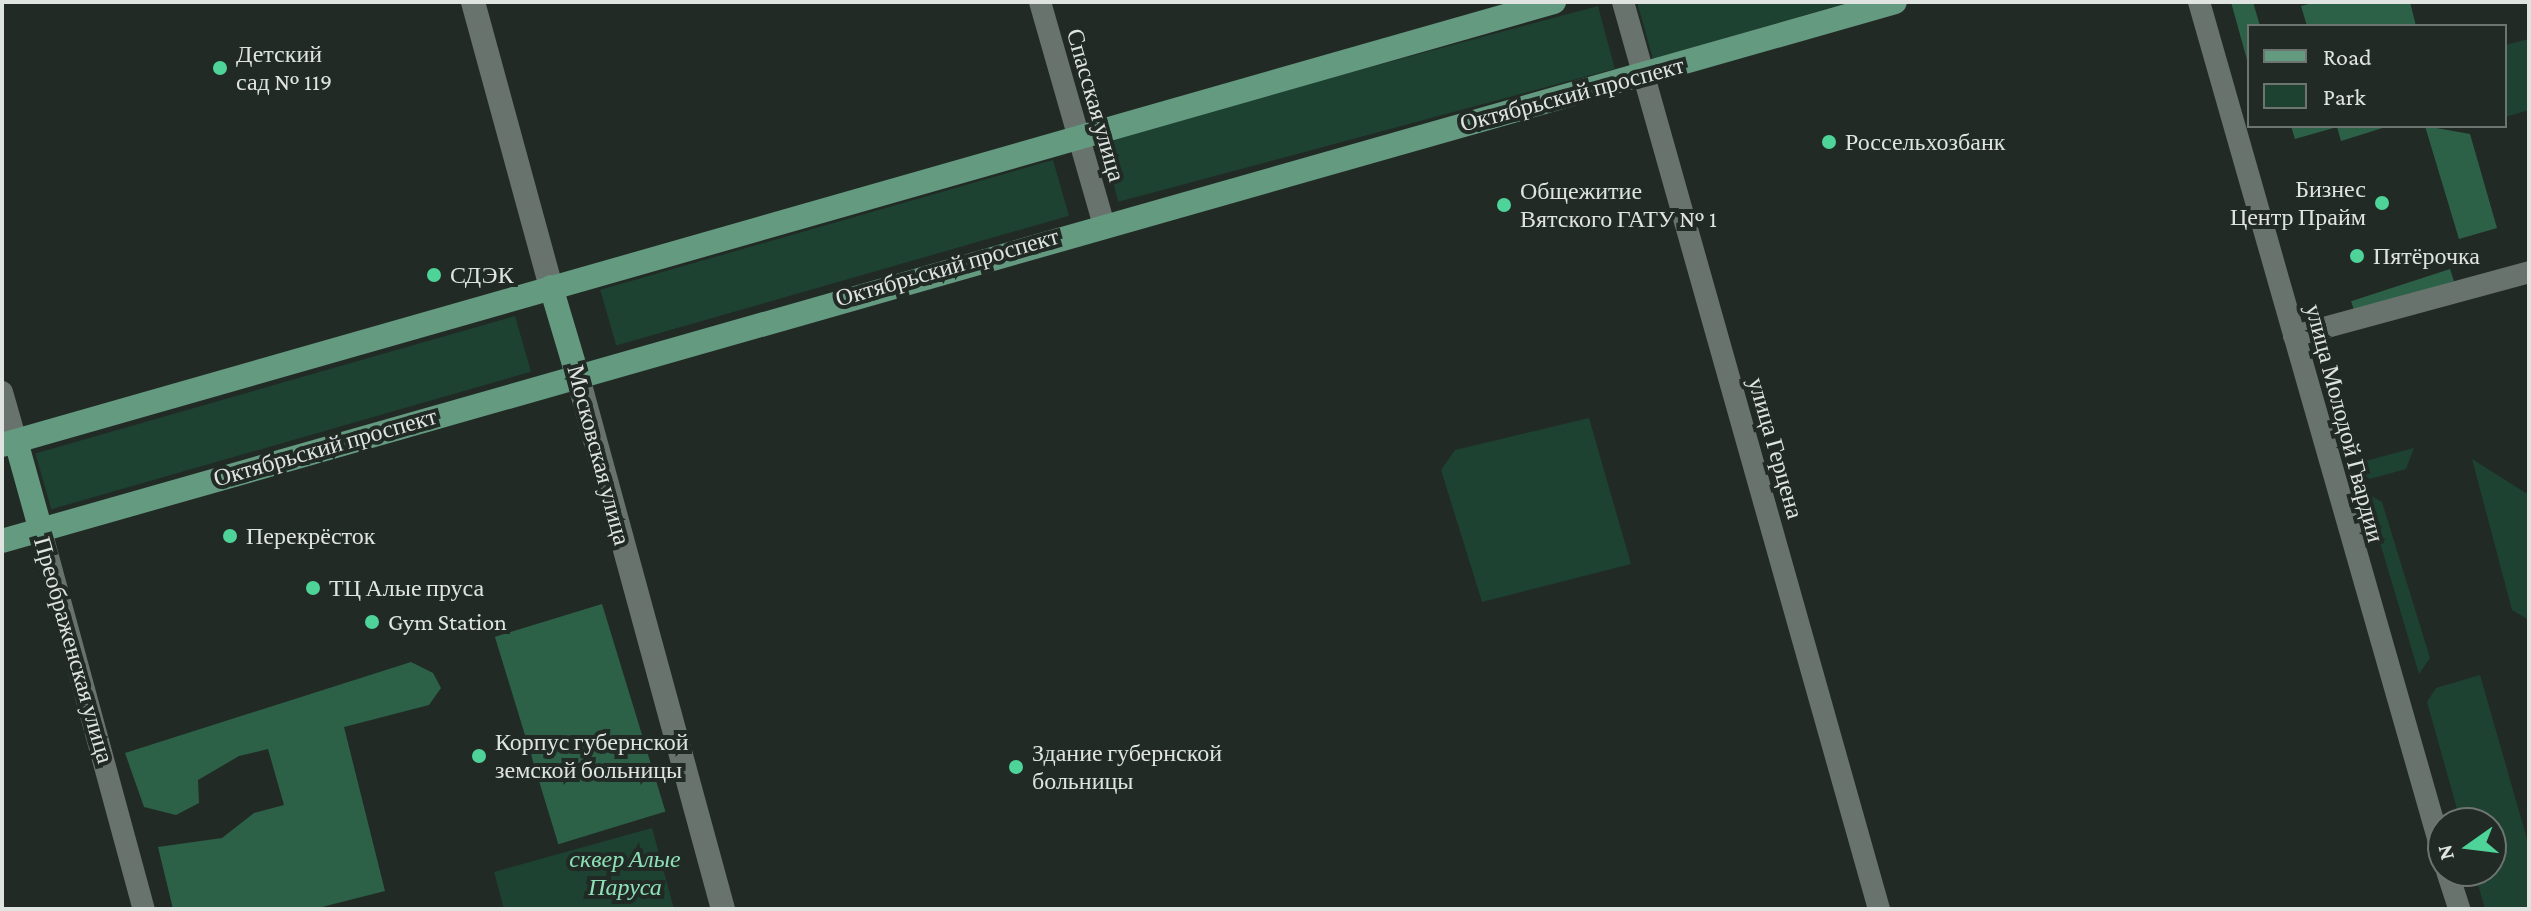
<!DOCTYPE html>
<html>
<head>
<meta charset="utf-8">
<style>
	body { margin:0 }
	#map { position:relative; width:2531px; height:911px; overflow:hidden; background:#222a26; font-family:"Crimson Pro",serif }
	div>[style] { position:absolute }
	.green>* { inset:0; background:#1d4231; transform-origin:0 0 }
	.forest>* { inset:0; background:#2c6148; transform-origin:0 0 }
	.street>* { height:22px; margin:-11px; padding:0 11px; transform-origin:11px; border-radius:11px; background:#69736e }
	.secondary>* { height:24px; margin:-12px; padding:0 12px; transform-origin:12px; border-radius:12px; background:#69736e }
	.primary>* { height:24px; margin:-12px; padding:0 12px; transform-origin:12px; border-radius:12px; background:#649a80 }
	.dots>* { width:22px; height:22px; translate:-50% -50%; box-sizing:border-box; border:4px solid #222a26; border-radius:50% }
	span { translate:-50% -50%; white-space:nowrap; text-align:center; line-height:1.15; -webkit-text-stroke:8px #222a26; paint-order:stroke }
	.poi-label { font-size:24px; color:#dfe4e1 }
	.left { translate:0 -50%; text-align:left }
	.right { translate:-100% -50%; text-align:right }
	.street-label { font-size:24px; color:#dfe4e1 }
	.park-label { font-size:24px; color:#8ee1b7; font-style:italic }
	.frame { position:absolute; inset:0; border:4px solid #dfe4e1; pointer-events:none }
	.legend { position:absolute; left:2247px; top:24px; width:260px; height:104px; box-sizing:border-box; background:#222a26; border:2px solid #6e7471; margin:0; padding:10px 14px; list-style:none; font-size:24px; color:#dfe4e1 }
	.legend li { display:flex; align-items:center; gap:16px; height:40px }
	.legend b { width:40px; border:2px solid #6e7471 }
	.north { position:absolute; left:2427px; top:807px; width:80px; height:80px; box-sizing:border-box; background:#222a26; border:2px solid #6e7471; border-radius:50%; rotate:256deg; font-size:22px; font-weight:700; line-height:32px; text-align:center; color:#dfe4e1 }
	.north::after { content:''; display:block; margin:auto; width:28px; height:36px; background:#4ed399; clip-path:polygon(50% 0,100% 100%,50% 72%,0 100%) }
</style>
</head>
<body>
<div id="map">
	<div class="green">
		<div style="clip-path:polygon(1637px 2px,1850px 2px,1653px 59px)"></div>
		<div style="left:1598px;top:6px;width:65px;height:514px;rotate:75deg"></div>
		<div style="clip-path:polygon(2529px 39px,2529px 110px,2505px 117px,2505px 45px)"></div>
		<div style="left:1053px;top:160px;width:58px;height:471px;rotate:74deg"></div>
		<div style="left:515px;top:316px;width:58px;height:499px;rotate:74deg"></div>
		<div style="clip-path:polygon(1589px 418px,1631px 564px,1482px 602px,1441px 470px,1455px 450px)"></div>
		<div style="clip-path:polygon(2414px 448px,2406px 469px,2370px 479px,2361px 473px,2358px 463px)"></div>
		<div style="clip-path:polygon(2472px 459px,2529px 495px,2529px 620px,2512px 610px)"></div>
		<div style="clip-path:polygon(2365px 492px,2382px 502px,2430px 658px,2419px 674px)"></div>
		<div style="clip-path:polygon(2480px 675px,2529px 846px,2529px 909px,2485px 909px,2474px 871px,2491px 871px,2491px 823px,2461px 823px,2427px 702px,2436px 688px)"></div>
		<div style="clip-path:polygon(652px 828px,674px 909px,504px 909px,494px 872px)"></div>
	</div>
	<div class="forest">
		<div style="clip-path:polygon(2231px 2px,2253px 2px,2260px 26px,2249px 26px,2249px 67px)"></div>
		<div style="clip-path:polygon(2316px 2px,2410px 2px,2416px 26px,2307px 26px,2301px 6px)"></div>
		<div style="clip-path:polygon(2291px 126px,2389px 126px,2341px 141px,2337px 127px,2295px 139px)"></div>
		<div style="clip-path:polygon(2425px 126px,2470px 134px,2497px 228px,2459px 239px)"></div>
		<div style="left:2450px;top:269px;width:13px;height:104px;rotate:72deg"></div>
		<div style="left:602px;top:604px;width:217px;height:112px;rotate:73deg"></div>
		<div style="clip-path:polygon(411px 662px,433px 673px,441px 688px,429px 705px,344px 727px,385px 891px,314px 909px,173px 909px,158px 847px,222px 838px,254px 813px,284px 805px,268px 749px,239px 756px,198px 780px,199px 803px,176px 815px,144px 807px,125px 753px)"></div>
	</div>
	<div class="street">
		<div style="left:1040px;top:2px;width:229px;rotate:74deg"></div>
		<div style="left:1623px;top:2px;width:942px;rotate:74.24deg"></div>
		<div style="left:2199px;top:2px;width:888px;rotate:74.05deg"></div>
		<div style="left:2294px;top:336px;width:244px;rotate:-15.2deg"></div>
		<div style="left:2px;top:392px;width:51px;rotate:74.1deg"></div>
		<div style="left:41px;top:531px;width:392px;rotate:74.8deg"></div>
		<div style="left:2447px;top:871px;width:40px;rotate:72deg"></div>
	</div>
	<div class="secondary">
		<div style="left:473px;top:2px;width:295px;rotate:74.7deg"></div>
		<div style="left:577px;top:374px;width:555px;rotate:74.74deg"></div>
	</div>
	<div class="primary">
		<div style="left:551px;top:287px;width:91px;rotate:73.4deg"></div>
		<div style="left:16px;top:441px;width:93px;rotate:74.5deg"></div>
		<div style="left:2px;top:445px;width:1614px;rotate:-15.93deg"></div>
		<div style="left:2px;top:541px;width:1968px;rotate:-15.89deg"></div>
	</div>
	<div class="dots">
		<div style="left:220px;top:68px;background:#4ed399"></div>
		<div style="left:1829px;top:142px;background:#4ed399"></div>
		<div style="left:2382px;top:203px;background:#4ed399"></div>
		<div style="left:1504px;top:205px;background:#4ed399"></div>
		<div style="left:2357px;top:256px;background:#4ed399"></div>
		<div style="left:434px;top:275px;background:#4ed399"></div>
		<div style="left:230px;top:536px;background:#4ed399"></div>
		<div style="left:313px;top:588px;background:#4ed399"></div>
		<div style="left:372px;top:622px;background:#4ed399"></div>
		<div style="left:479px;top:756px;background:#4ed399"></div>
		<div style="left:1016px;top:767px;background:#4ed399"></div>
	</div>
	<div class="poi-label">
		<span class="left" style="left:236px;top:68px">Детский<br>сад № 119</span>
		<span class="left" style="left:1845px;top:142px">Россельхозбанк</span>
		<span class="right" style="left:2366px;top:203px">Бизнес<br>Центр Прайм</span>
		<span class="left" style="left:1520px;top:205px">Общежитие<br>Вятского ГАТУ № 1</span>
		<span class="left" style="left:2373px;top:256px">Пятёрочка</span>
		<span class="left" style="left:450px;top:275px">СДЭК</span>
		<span class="left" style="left:246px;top:536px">Перекрёсток</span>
		<span class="left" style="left:329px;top:588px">ТЦ Алые пруса</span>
		<span class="left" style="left:388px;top:622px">Gym Station</span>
		<span class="left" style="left:495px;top:756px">Корпус губернской<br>земской больницы</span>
		<span class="left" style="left:1032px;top:767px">Здание губернской<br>больницы</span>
	</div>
	<div class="street-label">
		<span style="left:1572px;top:94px;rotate:-15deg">Октябрьский проспект</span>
		<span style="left:1096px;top:105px;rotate:74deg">Спасская улица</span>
		<span style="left:947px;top:267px;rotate:-16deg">Октябрьский проспект</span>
		<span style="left:2345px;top:423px;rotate:75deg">улица Молодой Гвардии</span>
		<span style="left:325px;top:447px;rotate:-16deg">Октябрьский проспект</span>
		<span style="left:1776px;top:448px;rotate:74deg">улица Герцена</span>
		<span style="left:599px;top:455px;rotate:75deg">Московская улица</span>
		<span style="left:74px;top:650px;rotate:74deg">Преображенская улица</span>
	</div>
	<div class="park-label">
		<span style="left:625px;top:873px">сквер Алые<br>Паруса</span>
	</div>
	<div class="frame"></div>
	<ul class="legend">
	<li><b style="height:10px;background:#649a80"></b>Road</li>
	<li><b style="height:22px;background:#1d4231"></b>Park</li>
	</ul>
	<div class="north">N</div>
</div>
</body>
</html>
